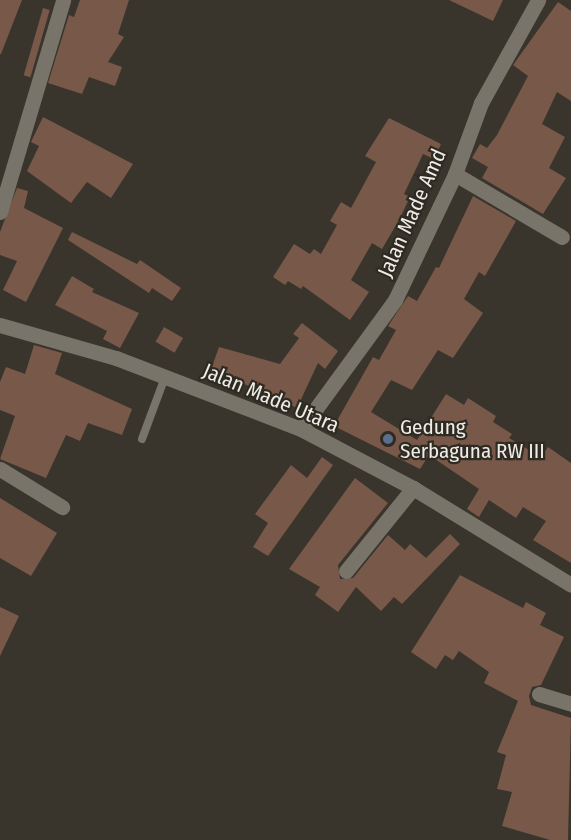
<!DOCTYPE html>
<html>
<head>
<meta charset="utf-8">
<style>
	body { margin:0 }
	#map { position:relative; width:571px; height:840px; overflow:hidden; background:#39352d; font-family:"Fira Sans Condensed",sans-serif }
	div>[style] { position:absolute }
	.building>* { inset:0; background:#785848; transform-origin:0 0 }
	.service>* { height:8px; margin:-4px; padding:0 4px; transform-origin:4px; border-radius:4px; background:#79746a }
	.minor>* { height:15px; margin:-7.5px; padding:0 7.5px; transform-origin:7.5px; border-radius:7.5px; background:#79746a }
	.tertiary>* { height:15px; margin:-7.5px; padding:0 7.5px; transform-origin:7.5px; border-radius:7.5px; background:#79746a }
	.dots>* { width:16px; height:16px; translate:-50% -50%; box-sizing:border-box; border:3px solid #2f2b23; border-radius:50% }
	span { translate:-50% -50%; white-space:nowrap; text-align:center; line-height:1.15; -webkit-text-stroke:4.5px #2f2b23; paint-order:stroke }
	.street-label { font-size:21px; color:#eeece6 }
	.poi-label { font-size:21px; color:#eeece6 }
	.left { translate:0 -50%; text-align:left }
</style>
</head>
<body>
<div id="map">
	<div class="building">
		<div style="clip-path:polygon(0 0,22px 0,1px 54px,0 54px)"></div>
		<div style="clip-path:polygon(80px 0,129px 0,118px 34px,124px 37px,108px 62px,122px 67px,115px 86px,89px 77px,82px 94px,48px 83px,69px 15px,74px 17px)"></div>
		<div style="clip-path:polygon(449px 0,503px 0,493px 21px)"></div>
		<div style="clip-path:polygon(558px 2px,571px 11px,571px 101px,557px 92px,542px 124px,565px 137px,549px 168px,566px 178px,543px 214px,482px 178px,488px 167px,472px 158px,480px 144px,487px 148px,497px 135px,528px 76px,513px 65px)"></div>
		<div style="left:43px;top:8px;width:7px;height:70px;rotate:16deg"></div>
		<div style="clip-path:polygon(43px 117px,133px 164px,111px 198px,87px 182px,71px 203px,27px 171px,39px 146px,31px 142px)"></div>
		<div style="clip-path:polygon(389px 118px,441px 144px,434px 159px,423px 154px,404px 194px,410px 197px,399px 220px,382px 249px,372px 243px,351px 280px,369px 292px,350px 320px,303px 286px,301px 289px,288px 281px,285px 285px,273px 277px,294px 244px,310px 254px,314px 249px,321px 254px,337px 225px,330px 221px,341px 202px,351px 208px,376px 162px,365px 156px)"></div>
		<div style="clip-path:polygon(17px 188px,28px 191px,24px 208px,63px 228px,26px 302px,3px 290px,17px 261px,0 255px,0 232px)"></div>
		<div style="clip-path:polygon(473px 196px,516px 221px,485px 276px,479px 272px,464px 299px,483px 313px,453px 358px,438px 350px,412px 390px,391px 380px,371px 412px,417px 440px,446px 394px,464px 405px,468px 398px,496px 416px,493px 422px,512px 434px,509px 438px,541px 457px,548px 447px,571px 463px,571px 563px,533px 540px,546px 521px,523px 507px,516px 518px,489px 500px,479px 517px,467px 509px,479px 489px,429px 455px,420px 469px,334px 426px,373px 357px,379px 360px,396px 330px,388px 326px,408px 296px,417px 301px,436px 267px,439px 268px)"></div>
		<div style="clip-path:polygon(72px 232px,137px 264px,140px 260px,181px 288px,172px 301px,152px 288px,149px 293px,68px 240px)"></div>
		<div style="clip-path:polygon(72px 276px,94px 289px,92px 292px,139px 313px,120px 348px,103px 339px,107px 331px,55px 305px)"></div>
		<div style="clip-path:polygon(302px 323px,338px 351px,325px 369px,318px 363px,297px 408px,229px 377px,227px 381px,209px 375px,219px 347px,280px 364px,299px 338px,293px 334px)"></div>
		<div style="left:164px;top:327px;width:22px;height:17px;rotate:30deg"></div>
		<div style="clip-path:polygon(34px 345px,62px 353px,55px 374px,132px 409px,122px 435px,88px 423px,80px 441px,66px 435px,46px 478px,0 459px,15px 416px,0 410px,0 382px,6px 367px,25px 374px)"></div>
		<div style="clip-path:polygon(322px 457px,333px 465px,268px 556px,253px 547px,268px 523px,255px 514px,291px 465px,307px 478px)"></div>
		<div style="clip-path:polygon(355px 478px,388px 503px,338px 565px,340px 579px,353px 578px,388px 535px,405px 550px,410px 544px,426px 558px,450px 534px,460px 544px,402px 604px,394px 597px,381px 611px,356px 587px,338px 612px,315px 595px,320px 587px,289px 569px)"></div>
		<div style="clip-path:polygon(0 498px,57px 533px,31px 576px,0 558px)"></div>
		<div style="clip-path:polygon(460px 575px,523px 608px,526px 602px,546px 613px,540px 625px,564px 637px,541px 685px,532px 687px,529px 696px,531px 705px,571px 718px,568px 840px,550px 840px,502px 826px,512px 792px,497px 789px,506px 755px,497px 752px,518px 701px,484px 683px,489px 672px,459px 651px,453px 660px,445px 655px,436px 669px,411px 652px)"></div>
		<div style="clip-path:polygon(0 607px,19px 616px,0 656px)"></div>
	</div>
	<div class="service">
		<div style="left:142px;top:439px;width:66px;rotate:-69.6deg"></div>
	</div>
	<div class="minor">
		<div style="left:455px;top:174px;width:124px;rotate:30.5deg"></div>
		<div style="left:0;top:212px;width:221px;rotate:-73.4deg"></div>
		<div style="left:301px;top:429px;width:160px;rotate:-53.9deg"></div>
		<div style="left:395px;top:300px;width:140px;rotate:-64.5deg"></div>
		<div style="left:455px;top:174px;width:76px;rotate:-69.9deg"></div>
		<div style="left:481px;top:103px;width:118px;rotate:-61deg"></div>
		<div style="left:0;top:469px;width:73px;rotate:31.5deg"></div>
		<div style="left:346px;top:571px;width:107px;rotate:-51.1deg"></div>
		<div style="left:539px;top:694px;width:34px;rotate:17deg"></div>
	</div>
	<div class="tertiary">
		<div style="left:0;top:325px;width:121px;rotate:15.9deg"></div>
		<div style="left:116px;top:358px;width:198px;rotate:21deg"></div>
		<div style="left:301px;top:429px;width:127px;rotate:27.8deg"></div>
		<div style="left:413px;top:488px;width:185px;rotate:31.5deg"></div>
	</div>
	<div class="dots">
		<div style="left:388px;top:439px;background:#5c6f8a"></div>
	</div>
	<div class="street-label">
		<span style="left:412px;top:213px;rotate:-66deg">Jalan Made Amd</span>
		<span style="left:271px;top:398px;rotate:23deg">Jalan Made Utara</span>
	</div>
	<div class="poi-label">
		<span class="left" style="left:400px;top:439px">Gedung<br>Serbaguna RW III</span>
	</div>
</div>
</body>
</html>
